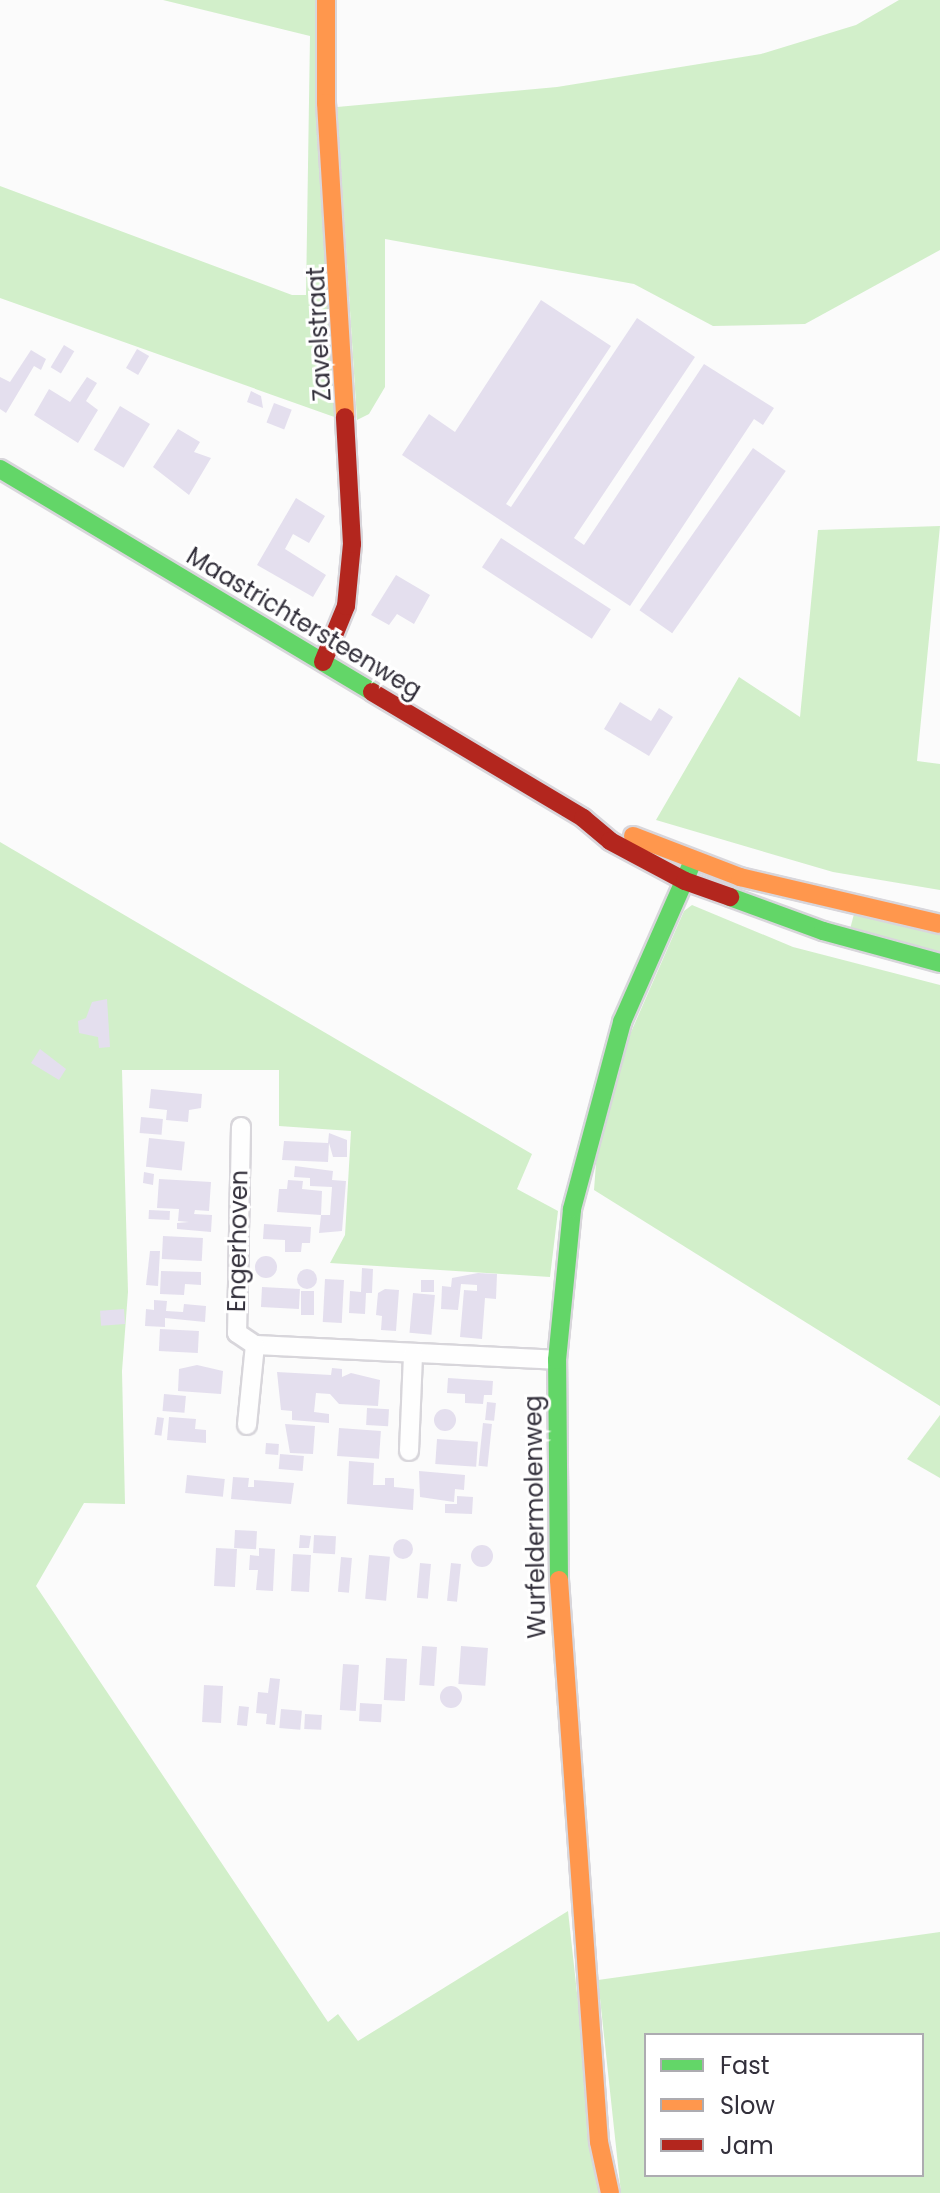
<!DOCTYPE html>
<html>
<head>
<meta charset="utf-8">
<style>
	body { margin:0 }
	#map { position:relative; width:940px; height:2193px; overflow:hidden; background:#fbfbfb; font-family:Poppins,sans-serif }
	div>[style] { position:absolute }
	.green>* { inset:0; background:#d2efca }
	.building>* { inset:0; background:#e4dfee; transform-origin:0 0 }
	.round { border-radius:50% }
	.roads { filter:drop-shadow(2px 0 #d8d6db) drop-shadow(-2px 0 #d8d6db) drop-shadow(0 2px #d8d6db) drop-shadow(0 -2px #d8d6db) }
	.street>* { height:18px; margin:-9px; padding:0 9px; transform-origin:9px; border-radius:9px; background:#fefefe }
	.fast>* { height:18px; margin:-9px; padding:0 9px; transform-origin:9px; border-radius:9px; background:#63d668 }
	.slow>* { height:18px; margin:-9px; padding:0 9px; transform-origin:9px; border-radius:9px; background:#ff974d }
	.jam>* { height:18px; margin:-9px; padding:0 9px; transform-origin:9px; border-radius:9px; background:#b3261e }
	span { translate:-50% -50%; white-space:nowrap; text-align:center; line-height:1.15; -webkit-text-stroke:6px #fff; paint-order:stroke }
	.street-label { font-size:24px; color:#33303b }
	.legend { position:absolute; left:644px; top:2033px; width:280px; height:144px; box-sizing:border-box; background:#fff; border:2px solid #adacb1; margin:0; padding:10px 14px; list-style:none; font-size:24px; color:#33303b }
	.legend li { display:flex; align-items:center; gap:16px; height:40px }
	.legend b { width:40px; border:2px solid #adacb1 }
</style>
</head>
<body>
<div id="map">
	<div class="green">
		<div style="clip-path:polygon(163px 0,322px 0,340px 419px,0 298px,0 186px,292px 295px,306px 295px,310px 36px)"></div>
		<div style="clip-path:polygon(899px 0,940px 0,940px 250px,805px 324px,713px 326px,634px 284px,385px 239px,385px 387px,369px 414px,357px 420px,337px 107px,557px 87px,761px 54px,856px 25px)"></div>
		<div style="clip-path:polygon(940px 526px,917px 761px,940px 764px,940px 890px,833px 872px,656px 820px,739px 677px,800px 717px,818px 530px)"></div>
		<div style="clip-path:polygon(0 842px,532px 1154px,517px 1189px,558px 1211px,550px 1277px,330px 1263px,345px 1235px,351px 1131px,279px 1126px,279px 1070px,122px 1070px,128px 1292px,122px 1371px,125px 1504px,84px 1503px,36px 1586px,328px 2022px,338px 2014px,358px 2041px,568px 1911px,599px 2193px,0 2193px)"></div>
		<div style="clip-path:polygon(692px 905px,793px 947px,940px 985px,940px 1406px,594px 1190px,598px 1137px,631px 1032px,684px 911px)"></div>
		<div style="clip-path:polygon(854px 914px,940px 934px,940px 957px,849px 933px)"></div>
		<div style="clip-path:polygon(940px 1415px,940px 1478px,907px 1459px)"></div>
		<div style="clip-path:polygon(evenodd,940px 1932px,940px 2193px,621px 2193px,598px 1980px,940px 1932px,646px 2035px,922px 2035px,922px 2175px,646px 2175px,646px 2035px)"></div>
	</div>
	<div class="building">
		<div style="clip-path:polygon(541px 300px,611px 346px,506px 504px,511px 507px,637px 318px,695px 357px,574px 538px,584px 545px,704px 364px,774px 408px,763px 425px,754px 419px,630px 606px,402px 455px,429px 414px,455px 432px)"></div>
		<div style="left:64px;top:345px;width:12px;height:26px;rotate:31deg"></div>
		<div style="left:137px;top:349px;width:14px;height:22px;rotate:30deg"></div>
		<div style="clip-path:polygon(31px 350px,46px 359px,41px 370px,34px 366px,6px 413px,0 409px,0 377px,10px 382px)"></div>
		<div style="clip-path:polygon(87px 377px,97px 383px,86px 401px,98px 410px,78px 443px,34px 415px,49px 389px,70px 402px)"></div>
		<div style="clip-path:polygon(251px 391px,261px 396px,263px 408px,247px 402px)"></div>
		<div style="left:274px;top:403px;width:19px;height:21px;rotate:21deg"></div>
		<div style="left:120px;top:406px;width:35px;height:51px;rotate:31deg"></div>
		<div style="clip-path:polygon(178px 429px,200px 442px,194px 452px,211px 458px,189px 495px,153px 467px)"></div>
		<div style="left:753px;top:448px;width:40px;height:198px;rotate:35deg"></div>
		<div style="clip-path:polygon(296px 498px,325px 516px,309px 543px,293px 534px,285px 549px,326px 575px,313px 597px,257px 565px)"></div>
		<div style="left:501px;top:538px;width:131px;height:35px;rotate:33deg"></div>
		<div style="clip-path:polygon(396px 575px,430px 595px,414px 624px,397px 614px,389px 625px,371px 615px)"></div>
		<div style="clip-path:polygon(620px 702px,651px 721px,659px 708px,673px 717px,649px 756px,604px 729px)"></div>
		<div style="clip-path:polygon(107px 999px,110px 1047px,99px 1048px,98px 1037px,79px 1033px,78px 1021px,86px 1018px,92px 1002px)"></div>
		<div style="clip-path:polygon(40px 1049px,66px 1069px,59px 1080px,31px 1063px)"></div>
		<div style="clip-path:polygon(151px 1089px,202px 1094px,201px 1108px,189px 1110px,188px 1122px,166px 1120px,167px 1110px,149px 1108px)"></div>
		<div style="left:141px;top:1117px;width:22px;height:16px;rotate:5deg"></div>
		<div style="clip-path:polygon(329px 1133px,347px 1140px,347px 1157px,333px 1157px,329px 1143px,328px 1162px,282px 1160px,284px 1141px,328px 1143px)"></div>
		<div style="left:149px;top:1138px;width:36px;height:29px;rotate:6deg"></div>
		<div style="clip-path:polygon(295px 1166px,333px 1171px,332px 1180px,346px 1181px,342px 1231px,319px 1233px,321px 1215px,330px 1215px,332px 1187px,310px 1186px,310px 1178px,294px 1177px)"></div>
		<div style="clip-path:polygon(144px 1172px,154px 1174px,153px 1185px,143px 1183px)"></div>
		<div style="clip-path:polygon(159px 1179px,211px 1182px,209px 1211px,195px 1210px,194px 1214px,212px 1215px,211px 1232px,177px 1229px,177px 1223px,189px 1222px,178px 1221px,179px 1209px,157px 1208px)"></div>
		<div style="clip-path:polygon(288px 1180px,303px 1181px,302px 1189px,322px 1191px,321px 1215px,277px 1212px,279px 1189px,287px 1189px)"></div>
		<div style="left:149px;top:1210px;width:21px;height:9px;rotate:3deg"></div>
		<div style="clip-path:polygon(264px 1224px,311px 1227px,310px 1243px,302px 1243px,301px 1252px,285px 1252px,285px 1240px,263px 1239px)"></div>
		<div style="left:163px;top:1236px;width:40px;height:23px;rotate:3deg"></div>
		<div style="clip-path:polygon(150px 1251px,160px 1251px,158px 1286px,146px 1285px)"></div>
		<div class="round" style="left:255px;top:1256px;width:22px;height:22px"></div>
		<div style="clip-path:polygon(362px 1268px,373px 1269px,372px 1293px,366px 1293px,365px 1314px,349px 1313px,350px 1291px,361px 1292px)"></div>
		<div class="round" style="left:297px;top:1269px;width:20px;height:20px"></div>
		<div style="clip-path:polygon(161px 1271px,201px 1272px,201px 1285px,185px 1284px,184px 1295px,160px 1294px)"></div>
		<div style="clip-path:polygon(478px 1273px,497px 1274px,496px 1299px,485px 1298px,482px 1339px,460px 1337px,464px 1290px,477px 1291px,477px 1285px,461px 1284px,458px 1310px,441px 1309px,442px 1286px,451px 1287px,452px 1278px)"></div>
		<div style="left:325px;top:1279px;width:19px;height:43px;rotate:3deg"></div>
		<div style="left:421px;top:1280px;width:13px;height:12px"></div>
		<div style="left:262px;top:1287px;width:38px;height:20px;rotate:3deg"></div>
		<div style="clip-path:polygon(385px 1289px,399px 1290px,396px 1331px,381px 1330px,382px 1316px,376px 1315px,378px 1293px)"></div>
		<div style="left:301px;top:1291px;width:13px;height:24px"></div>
		<div style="left:413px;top:1293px;width:22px;height:40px;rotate:5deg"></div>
		<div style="clip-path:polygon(154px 1300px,167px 1301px,166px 1311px,183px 1312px,184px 1304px,206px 1306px,205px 1322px,165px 1318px,165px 1327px,145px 1326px,146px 1309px,154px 1310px)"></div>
		<div style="left:124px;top:1309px;width:15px;height:24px;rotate:86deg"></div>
		<div style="left:160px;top:1329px;width:39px;height:22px;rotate:3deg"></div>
		<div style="clip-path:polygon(197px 1365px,223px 1371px,221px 1394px,178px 1391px,179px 1369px)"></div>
		<div style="clip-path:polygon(332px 1368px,342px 1369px,342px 1377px,351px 1373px,380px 1380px,378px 1406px,339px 1404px,330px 1394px,316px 1393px,314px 1412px,329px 1414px,329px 1423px,292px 1420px,292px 1411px,281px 1410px,277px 1372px,331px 1375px)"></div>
		<div style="clip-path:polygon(448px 1378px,493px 1381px,492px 1395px,484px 1395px,483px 1404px,465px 1403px,465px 1394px,447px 1393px)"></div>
		<div style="left:164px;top:1394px;width:22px;height:17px;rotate:5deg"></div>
		<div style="left:487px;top:1402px;width:9px;height:18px;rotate:6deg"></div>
		<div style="left:367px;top:1408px;width:22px;height:17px;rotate:3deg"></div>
		<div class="round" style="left:434px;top:1409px;width:22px;height:22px"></div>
		<div style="left:157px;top:1417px;width:7px;height:18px;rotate:8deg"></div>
		<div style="clip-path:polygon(169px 1417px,196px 1419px,195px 1429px,206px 1430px,206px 1443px,167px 1440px)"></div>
		<div style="left:483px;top:1423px;width:9px;height:43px;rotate:6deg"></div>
		<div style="clip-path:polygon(285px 1424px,315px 1426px,313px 1454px,290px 1453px)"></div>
		<div style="left:339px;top:1428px;width:42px;height:28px;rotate:4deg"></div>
		<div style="left:437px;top:1439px;width:41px;height:25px;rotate:4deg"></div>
		<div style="left:266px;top:1443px;width:13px;height:11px;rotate:4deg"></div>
		<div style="left:280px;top:1454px;width:24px;height:15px;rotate:5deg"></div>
		<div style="clip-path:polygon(349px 1461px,374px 1463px,373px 1485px,385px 1485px,385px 1478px,394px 1478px,394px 1487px,414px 1489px,413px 1510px,347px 1504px)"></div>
		<div style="clip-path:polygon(419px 1471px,465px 1475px,464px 1490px,455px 1489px,454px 1502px,420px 1497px)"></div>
		<div style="left:187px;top:1475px;width:38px;height:18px;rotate:6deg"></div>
		<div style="clip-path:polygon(233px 1477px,249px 1478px,248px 1487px,254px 1487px,254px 1480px,294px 1483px,291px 1504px,231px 1499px)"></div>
		<div style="clip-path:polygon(457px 1496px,473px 1497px,472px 1514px,445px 1513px,445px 1504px,457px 1504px)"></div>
		<div style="left:235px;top:1530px;width:22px;height:18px;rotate:3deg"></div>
		<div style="clip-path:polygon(300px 1535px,311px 1536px,309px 1548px,299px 1548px)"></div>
		<div style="left:314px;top:1535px;width:22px;height:18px;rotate:3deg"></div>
		<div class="round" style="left:393px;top:1539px;width:20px;height:20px"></div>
		<div class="round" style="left:471px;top:1545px;width:22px;height:22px"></div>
		<div style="left:216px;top:1548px;width:21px;height:38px;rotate:3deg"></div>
		<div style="clip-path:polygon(259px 1548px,275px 1549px,273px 1591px,256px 1590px,258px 1570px,249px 1570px,250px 1555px,259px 1556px)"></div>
		<div style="left:293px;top:1554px;width:18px;height:37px;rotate:3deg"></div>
		<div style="left:369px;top:1555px;width:21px;height:44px;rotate:5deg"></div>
		<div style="left:341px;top:1557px;width:11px;height:35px;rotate:5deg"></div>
		<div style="left:420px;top:1563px;width:11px;height:35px;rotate:5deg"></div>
		<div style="left:451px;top:1563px;width:10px;height:38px;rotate:6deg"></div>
		<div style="left:422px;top:1646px;width:15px;height:39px;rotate:4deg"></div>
		<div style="left:461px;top:1646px;width:27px;height:38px;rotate:4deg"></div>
		<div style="left:386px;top:1658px;width:21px;height:42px;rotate:3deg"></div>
		<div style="left:343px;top:1664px;width:16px;height:46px;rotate:4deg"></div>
		<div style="clip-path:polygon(270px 1678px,280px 1679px,275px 1725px,266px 1724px,267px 1714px,256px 1713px,258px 1692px,268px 1693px)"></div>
		<div style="left:204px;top:1685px;width:19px;height:37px;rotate:3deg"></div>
		<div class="round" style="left:440px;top:1686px;width:22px;height:22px"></div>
		<div style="left:360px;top:1703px;width:22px;height:18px;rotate:3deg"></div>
		<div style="left:239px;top:1706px;width:10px;height:19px;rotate:6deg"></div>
		<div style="left:281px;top:1709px;width:21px;height:19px;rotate:5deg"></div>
		<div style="left:305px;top:1714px;width:17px;height:15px;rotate:3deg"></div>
	</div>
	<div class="roads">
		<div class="street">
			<div style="left:241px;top:1127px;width:206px;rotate:91.1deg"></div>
			<div style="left:237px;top:1333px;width:22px;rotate:34deg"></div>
			<div style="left:255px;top:1345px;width:302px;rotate:2.8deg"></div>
			<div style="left:247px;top:1425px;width:80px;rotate:-84.3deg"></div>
			<div style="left:409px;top:1451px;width:97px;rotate:-87.6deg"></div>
		</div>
		<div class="fast">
			<div style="left:0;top:469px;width:434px;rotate:30.9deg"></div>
			<div style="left:730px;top:897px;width:99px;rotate:20.1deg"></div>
			<div style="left:823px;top:931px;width:121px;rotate:15.3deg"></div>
			<div style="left:559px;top:1580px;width:220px;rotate:-90.5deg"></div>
			<div style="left:557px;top:1360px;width:152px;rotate:-84.3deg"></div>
			<div style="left:572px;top:1209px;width:194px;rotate:-75deg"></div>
			<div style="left:622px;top:1022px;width:176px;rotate:-66.2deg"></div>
		</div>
		<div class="slow">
			<div style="left:326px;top:0;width:103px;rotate:90deg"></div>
			<div style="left:326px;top:103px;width:315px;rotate:86.5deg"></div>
			<div style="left:633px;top:836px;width:115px;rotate:21deg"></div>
			<div style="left:740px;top:877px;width:205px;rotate:13.2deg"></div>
			<div style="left:559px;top:1580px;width:563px;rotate:85.93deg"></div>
			<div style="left:599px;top:2142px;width:52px;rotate:77.8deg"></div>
		</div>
		<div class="jam">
			<div style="left:323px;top:662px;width:61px;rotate:-67.7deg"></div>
			<div style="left:346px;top:606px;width:62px;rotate:-84.5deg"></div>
			<div style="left:352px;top:544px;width:127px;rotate:-93.2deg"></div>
			<div style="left:372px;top:692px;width:246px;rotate:30.8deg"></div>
			<div style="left:583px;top:818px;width:35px;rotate:40deg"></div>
			<div style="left:610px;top:841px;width:85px;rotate:28.1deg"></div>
			<div style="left:685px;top:881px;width:48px;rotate:19.6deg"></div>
		</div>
	</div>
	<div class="street-label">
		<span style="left:319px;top:334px;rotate:-93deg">Zavelstraat</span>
		<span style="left:304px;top:623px;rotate:31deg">Maastrichtersteenweg</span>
		<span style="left:238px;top:1241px;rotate:-89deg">Engerhoven</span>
		<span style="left:535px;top:1517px;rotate:-91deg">Wurfeldermolenweg</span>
	</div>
	<ul class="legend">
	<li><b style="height:10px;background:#63d668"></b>Fast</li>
	<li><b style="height:10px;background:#ff974d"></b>Slow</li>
	<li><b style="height:10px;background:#b3261e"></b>Jam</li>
	</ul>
</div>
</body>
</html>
